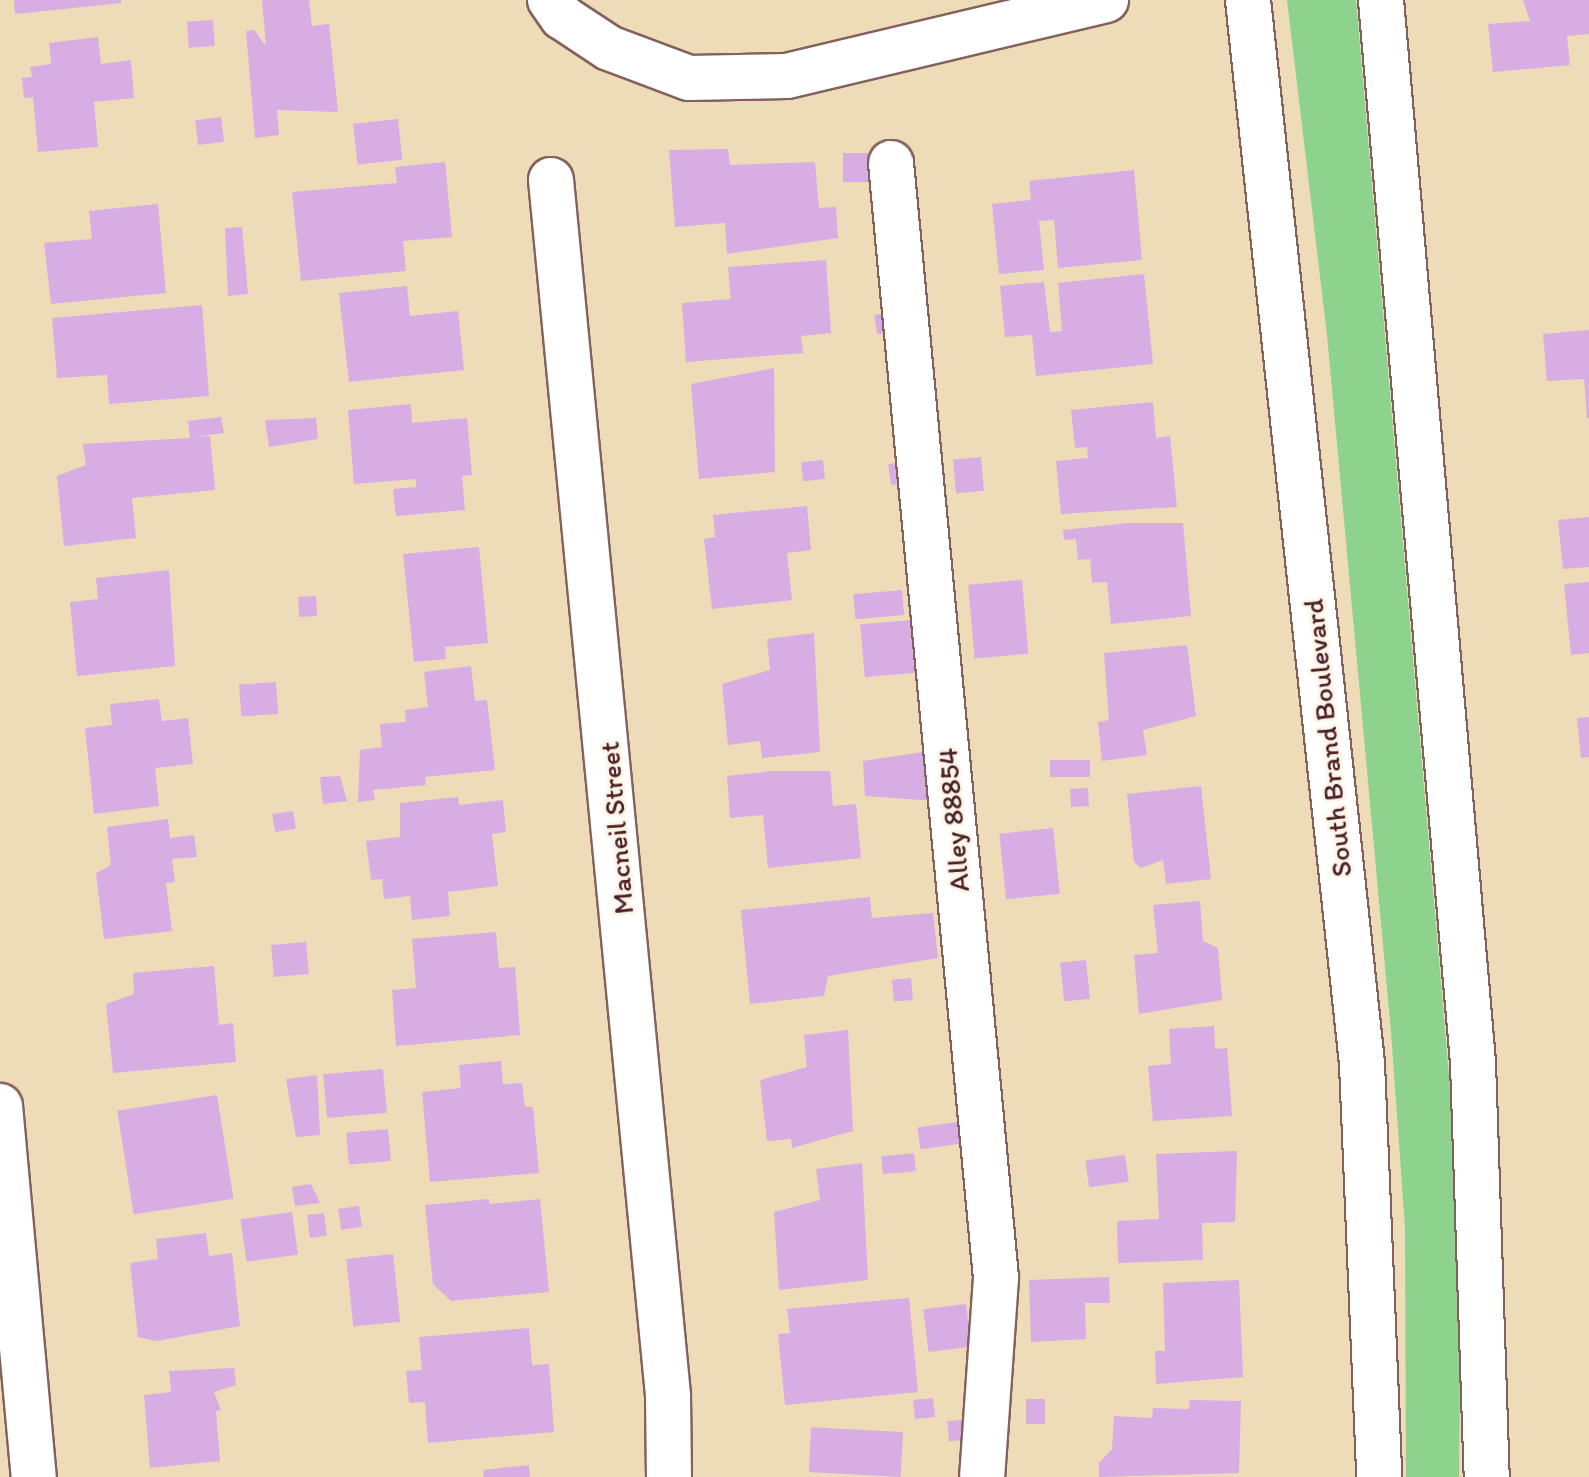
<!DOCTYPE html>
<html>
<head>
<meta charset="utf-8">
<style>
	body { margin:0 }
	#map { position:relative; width:1589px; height:1477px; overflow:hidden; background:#eedcb9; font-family:Itim,sans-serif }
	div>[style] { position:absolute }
	.green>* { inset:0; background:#8dd38e }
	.building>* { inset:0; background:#d7ade4; transform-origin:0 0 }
	.roads { filter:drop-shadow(2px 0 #83615d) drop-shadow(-2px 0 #83615d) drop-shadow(0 2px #83615d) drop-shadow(0 -2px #83615d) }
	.minor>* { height:44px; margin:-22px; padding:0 22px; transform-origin:22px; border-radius:22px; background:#fff }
	.major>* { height:44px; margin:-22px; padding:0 22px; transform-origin:22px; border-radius:22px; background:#fff }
	.highway>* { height:44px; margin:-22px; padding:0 22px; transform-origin:22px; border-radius:22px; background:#fff }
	span { translate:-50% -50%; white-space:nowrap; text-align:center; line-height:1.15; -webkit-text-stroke:6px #fcf5e5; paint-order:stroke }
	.street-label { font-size:28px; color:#4a1f2b }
</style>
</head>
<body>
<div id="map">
	<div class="green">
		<div style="clip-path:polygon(1287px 0,1356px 0,1450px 1087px,1461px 1288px,1459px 1477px,1406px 1477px,1405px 1227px,1391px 1032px,1327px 335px)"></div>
	</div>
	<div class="building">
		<div style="clip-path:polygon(14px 0,121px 0,121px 3px,15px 14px)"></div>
		<div style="clip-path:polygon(262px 0,309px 0,312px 26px,329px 24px,338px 112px,277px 110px,279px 135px,255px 138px,246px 31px,254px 30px,266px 46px)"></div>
		<div style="clip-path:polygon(1523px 0,1589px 0,1589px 34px,1567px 36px,1570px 65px,1493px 72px,1488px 24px,1530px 21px)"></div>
		<div style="left:213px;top:20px;width:26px;height:26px;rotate:86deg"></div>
		<div style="clip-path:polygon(98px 37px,101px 64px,131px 60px,134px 98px,94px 102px,98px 147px,38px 152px,33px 97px,24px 98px,22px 78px,32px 77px,30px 67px,51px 64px,49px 43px)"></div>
		<div style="left:221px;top:117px;width:25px;height:26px;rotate:83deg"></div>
		<div style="left:398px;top:119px;width:41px;height:45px;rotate:84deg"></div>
		<div style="clip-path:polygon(728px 149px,730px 165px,815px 162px,819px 208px,836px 207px,838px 238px,727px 254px,725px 223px,675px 227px,669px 150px)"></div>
		<div style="left:843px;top:153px;width:25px;height:29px"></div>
		<div style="clip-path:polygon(445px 162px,452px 237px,403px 241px,406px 271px,301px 281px,292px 192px,397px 183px,395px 167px)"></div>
		<div style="clip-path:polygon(1134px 170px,1142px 260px,1058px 268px,1054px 220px,1039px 221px,1044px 270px,999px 274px,992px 204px,1031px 200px,1029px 181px)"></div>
		<div style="clip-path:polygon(158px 204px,166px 293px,51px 304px,44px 243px,92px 239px,89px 211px)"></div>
		<div style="clip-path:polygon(242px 227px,248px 294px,228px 296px,225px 228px)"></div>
		<div style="clip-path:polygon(826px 260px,831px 333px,801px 336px,803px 353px,686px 362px,682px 303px,731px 299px,728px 267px)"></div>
		<div style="clip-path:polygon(1144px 274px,1153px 364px,1036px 376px,1032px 335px,1005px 337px,1000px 286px,1044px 282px,1050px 332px,1062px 331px,1058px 283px)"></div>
		<div style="clip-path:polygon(407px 286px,410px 316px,458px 311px,464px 370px,349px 382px,339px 293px)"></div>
		<div style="clip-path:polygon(202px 305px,209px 396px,109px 404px,107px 375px,57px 378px,52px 318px)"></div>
		<div style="left:892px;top:312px;width:20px;height:18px;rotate:81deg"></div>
		<div style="clip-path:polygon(1589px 330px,1589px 418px,1587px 418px,1584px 379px,1547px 381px,1543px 334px)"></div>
		<div style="clip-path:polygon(774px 368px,775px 472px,699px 479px,691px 384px)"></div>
		<div style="clip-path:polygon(1153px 402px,1156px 438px,1170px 436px,1177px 507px,1061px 514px,1056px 461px,1088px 458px,1087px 447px,1075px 448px,1071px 410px)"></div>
		<div style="clip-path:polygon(411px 404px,412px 423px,467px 418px,472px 475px,462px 476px,465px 510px,396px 516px,393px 489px,416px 487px,416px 479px,354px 484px,348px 410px)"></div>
		<div style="clip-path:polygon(221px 417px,224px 433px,194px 437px,210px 436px,215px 490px,132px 498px,136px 538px,64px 546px,57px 476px,86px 465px,83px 444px,190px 438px,188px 421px)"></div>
		<div style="clip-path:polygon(316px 418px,318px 439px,269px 447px,265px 420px)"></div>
		<div style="left:981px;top:457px;width:34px;height:28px;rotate:85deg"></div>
		<div style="left:823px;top:460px;width:19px;height:22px;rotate:84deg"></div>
		<div style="left:903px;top:462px;width:21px;height:15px;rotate:82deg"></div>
		<div style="clip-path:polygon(807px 506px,811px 550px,787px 553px,792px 600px,712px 609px,704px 539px,715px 537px,713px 515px)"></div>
		<div style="clip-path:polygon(1589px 517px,1589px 567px,1563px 569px,1558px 520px)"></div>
		<div style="clip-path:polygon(1129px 523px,1183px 523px,1191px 616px,1111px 624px,1107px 582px,1092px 583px,1090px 559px,1078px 560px,1076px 539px,1064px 540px,1063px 530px)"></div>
		<div style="clip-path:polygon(479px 547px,488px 643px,445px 647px,446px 659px,414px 662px,403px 554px)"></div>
		<div style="clip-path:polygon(169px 570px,175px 666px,77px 676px,70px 602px,98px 599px,96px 578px)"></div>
		<div style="left:1022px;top:580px;width:74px;height:54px;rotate:85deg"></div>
		<div style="clip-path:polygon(1589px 582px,1589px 653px,1571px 655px,1564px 584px)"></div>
		<div style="left:902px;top:590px;width:25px;height:49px;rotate:85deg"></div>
		<div style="left:316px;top:596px;width:20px;height:18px;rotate:87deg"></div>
		<div style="left:910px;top:620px;width:53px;height:50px;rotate:85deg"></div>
		<div style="clip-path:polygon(814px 633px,820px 752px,762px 758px,760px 741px,728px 745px,722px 684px,770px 670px,767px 639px)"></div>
		<div style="clip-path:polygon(1187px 645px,1196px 716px,1143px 730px,1147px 755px,1102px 761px,1098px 722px,1109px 720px,1104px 653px)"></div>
		<div style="clip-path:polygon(471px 666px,475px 701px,487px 700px,495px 770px,425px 777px,426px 785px,373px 790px,375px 800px,358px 802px,360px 750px,382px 747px,380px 724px,406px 722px,405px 710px,428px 707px,424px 672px)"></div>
		<div style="left:276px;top:682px;width:32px;height:37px;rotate:86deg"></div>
		<div style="clip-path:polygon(159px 699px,162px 721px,188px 718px,193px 764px,155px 768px,159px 806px,94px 814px,85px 728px,112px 725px,110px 704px)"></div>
		<div style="clip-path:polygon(1589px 717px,1589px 757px,1581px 758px,1577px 718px)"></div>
		<div style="clip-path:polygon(930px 751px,935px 801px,865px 796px,863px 761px)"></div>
		<div style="left:1090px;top:760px;width:17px;height:40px;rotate:90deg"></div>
		<div style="clip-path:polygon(772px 771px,830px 771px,833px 806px,856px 804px,861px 858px,768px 868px,763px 815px,730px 818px,727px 776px)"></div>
		<div style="clip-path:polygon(340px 776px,347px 801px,323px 804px,320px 777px)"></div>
		<div style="clip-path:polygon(1201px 786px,1211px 879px,1166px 884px,1163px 860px,1141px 868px,1134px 862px,1127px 794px)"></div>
		<div style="left:1088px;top:788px;width:18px;height:18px;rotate:87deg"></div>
		<div style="clip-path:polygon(458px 797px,459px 805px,503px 800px,506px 832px,492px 834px,498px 886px,448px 892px,450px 916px,412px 920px,410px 896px,384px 899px,382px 879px,371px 880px,366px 841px,400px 837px,400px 803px)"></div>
		<div style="left:293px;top:811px;width:18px;height:21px;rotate:81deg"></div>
		<div style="clip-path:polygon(168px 819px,170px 838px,194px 835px,197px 857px,172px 859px,175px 882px,166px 883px,172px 931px,104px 939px,96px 873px,111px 865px,107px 827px)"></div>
		<div style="left:1053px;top:828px;width:66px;height:54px;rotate:84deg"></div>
		<div style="clip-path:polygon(870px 897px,872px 918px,933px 913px,938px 958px,828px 976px,824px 996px,750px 1004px,741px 910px)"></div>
		<div style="clip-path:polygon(1200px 901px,1203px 941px,1218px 948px,1222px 1000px,1139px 1014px,1134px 955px,1158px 953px,1153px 905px)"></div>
		<div style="clip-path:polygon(496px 932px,499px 968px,515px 967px,520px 1035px,396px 1046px,392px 990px,416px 988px,412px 939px)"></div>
		<div style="left:306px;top:942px;width:32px;height:35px;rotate:85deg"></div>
		<div style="left:1086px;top:960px;width:39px;height:26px;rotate:84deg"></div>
		<div style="clip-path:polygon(214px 966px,219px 1025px,233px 1023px,236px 1062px,113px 1073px,106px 1004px,134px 994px,133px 973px)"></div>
		<div style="left:911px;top:978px;width:22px;height:19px;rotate:85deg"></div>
		<div style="clip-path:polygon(1214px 1026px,1215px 1049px,1227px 1048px,1232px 1116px,1153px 1121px,1148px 1066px,1171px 1064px,1169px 1029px)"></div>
		<div style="clip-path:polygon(848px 1030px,853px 1131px,792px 1148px,791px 1139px,767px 1141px,760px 1080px,807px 1067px,804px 1035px)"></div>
		<div style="clip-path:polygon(501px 1061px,503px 1084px,522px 1083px,525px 1107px,533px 1107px,539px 1173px,430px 1182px,422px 1092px,461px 1088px,459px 1065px)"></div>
		<div style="left:383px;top:1069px;width:44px;height:60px;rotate:85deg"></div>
		<div style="clip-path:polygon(317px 1075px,320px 1135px,296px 1137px,286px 1079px)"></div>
		<div style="left:217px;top:1095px;width:105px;height:101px;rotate:81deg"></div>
		<div style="left:964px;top:1121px;width:22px;height:47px;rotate:82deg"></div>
		<div style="left:388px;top:1129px;width:32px;height:42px;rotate:85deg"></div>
		<div style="clip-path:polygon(1237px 1151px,1235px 1222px,1202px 1223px,1203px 1260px,1118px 1263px,1117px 1221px,1159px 1219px,1156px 1154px)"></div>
		<div style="left:914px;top:1153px;width:18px;height:33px;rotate:84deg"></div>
		<div style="left:1125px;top:1155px;width:27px;height:40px;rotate:82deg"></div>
		<div style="clip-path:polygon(862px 1163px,868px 1280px,779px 1290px,774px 1212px,820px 1200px,816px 1169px)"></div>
		<div style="clip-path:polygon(311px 1184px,320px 1203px,295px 1206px,292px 1187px)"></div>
		<div style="clip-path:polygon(489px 1199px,489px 1204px,540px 1199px,549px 1292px,451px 1301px,433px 1284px,425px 1205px)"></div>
		<div style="left:359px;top:1206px;width:21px;height:21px;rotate:82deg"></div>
		<div style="left:292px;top:1212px;width:43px;height:52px;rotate:82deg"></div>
		<div style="left:324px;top:1213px;width:23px;height:17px;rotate:83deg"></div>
		<div style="clip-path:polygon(206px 1233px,209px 1256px,232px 1253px,240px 1326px,156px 1341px,138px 1337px,130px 1263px,158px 1259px,156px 1239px)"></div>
		<div style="left:393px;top:1254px;width:68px;height:47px;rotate:84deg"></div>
		<div style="clip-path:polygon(1109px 1277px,1110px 1303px,1085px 1303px,1086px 1339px,1031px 1342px,1029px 1280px)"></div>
		<div style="clip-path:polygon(1239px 1280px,1243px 1377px,1156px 1384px,1155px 1351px,1165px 1351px,1163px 1283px)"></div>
		<div style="clip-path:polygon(909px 1298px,918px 1392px,785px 1405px,778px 1334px,790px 1333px,787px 1309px)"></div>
		<div style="left:966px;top:1304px;width:43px;height:43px;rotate:83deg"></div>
		<div style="clip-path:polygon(529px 1328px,532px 1365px,549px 1364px,554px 1432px,428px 1443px,425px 1402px,409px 1403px,406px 1371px,422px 1370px,419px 1337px)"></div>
		<div style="clip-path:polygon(234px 1368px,236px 1385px,214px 1392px,221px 1410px,216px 1411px,220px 1461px,150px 1468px,144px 1395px,171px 1392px,169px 1371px)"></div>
		<div style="left:933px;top:1398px;width:19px;height:20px;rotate:84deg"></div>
		<div style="left:1026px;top:1399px;width:19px;height:25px"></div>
		<div style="clip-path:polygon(1190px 1400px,1241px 1401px,1239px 1473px,1099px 1477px,1099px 1463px,1112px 1449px,1114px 1416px,1152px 1418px,1153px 1408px,1189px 1409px)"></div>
		<div style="left:969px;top:1419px;width:20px;height:22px;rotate:84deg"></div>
		<div style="left:903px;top:1432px;width:45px;height:92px;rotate:93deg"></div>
		<div style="clip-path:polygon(529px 1465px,530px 1477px,484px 1477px,483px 1470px)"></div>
	</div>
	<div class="roads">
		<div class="minor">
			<div style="left:891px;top:163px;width:1120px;rotate:84.62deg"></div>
			<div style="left:996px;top:1278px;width:199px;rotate:94deg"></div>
			<div style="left:551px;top:180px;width:1222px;rotate:84.5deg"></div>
			<div style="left:668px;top:1396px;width:81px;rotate:89.3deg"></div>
			<div style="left:0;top:1106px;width:373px;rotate:84.8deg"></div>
		</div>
		<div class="major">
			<div style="left:1248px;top:0;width:1070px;rotate:83.88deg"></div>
			<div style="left:1362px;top:1064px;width:413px;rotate:87.6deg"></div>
			<div style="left:1381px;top:0;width:1067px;rotate:85.05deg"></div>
			<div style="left:1473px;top:1063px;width:414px;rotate:88.1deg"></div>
		</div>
		<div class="highway">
			<div style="left:550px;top:0;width:21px;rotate:55deg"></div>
			<div style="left:562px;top:17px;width:56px;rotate:33.4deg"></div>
			<div style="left:609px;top:48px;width:85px;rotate:20.6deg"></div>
			<div style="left:689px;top:78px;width:98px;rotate:-1.2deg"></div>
			<div style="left:787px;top:76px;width:328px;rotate:-13.4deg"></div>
		</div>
	</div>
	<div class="street-label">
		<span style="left:1327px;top:738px;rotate:-96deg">South Brand Boulevard</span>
		<span style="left:953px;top:820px;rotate:-95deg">Alley 88854</span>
		<span style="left:616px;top:828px;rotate:-95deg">Macneil Street</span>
	</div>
</div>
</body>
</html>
